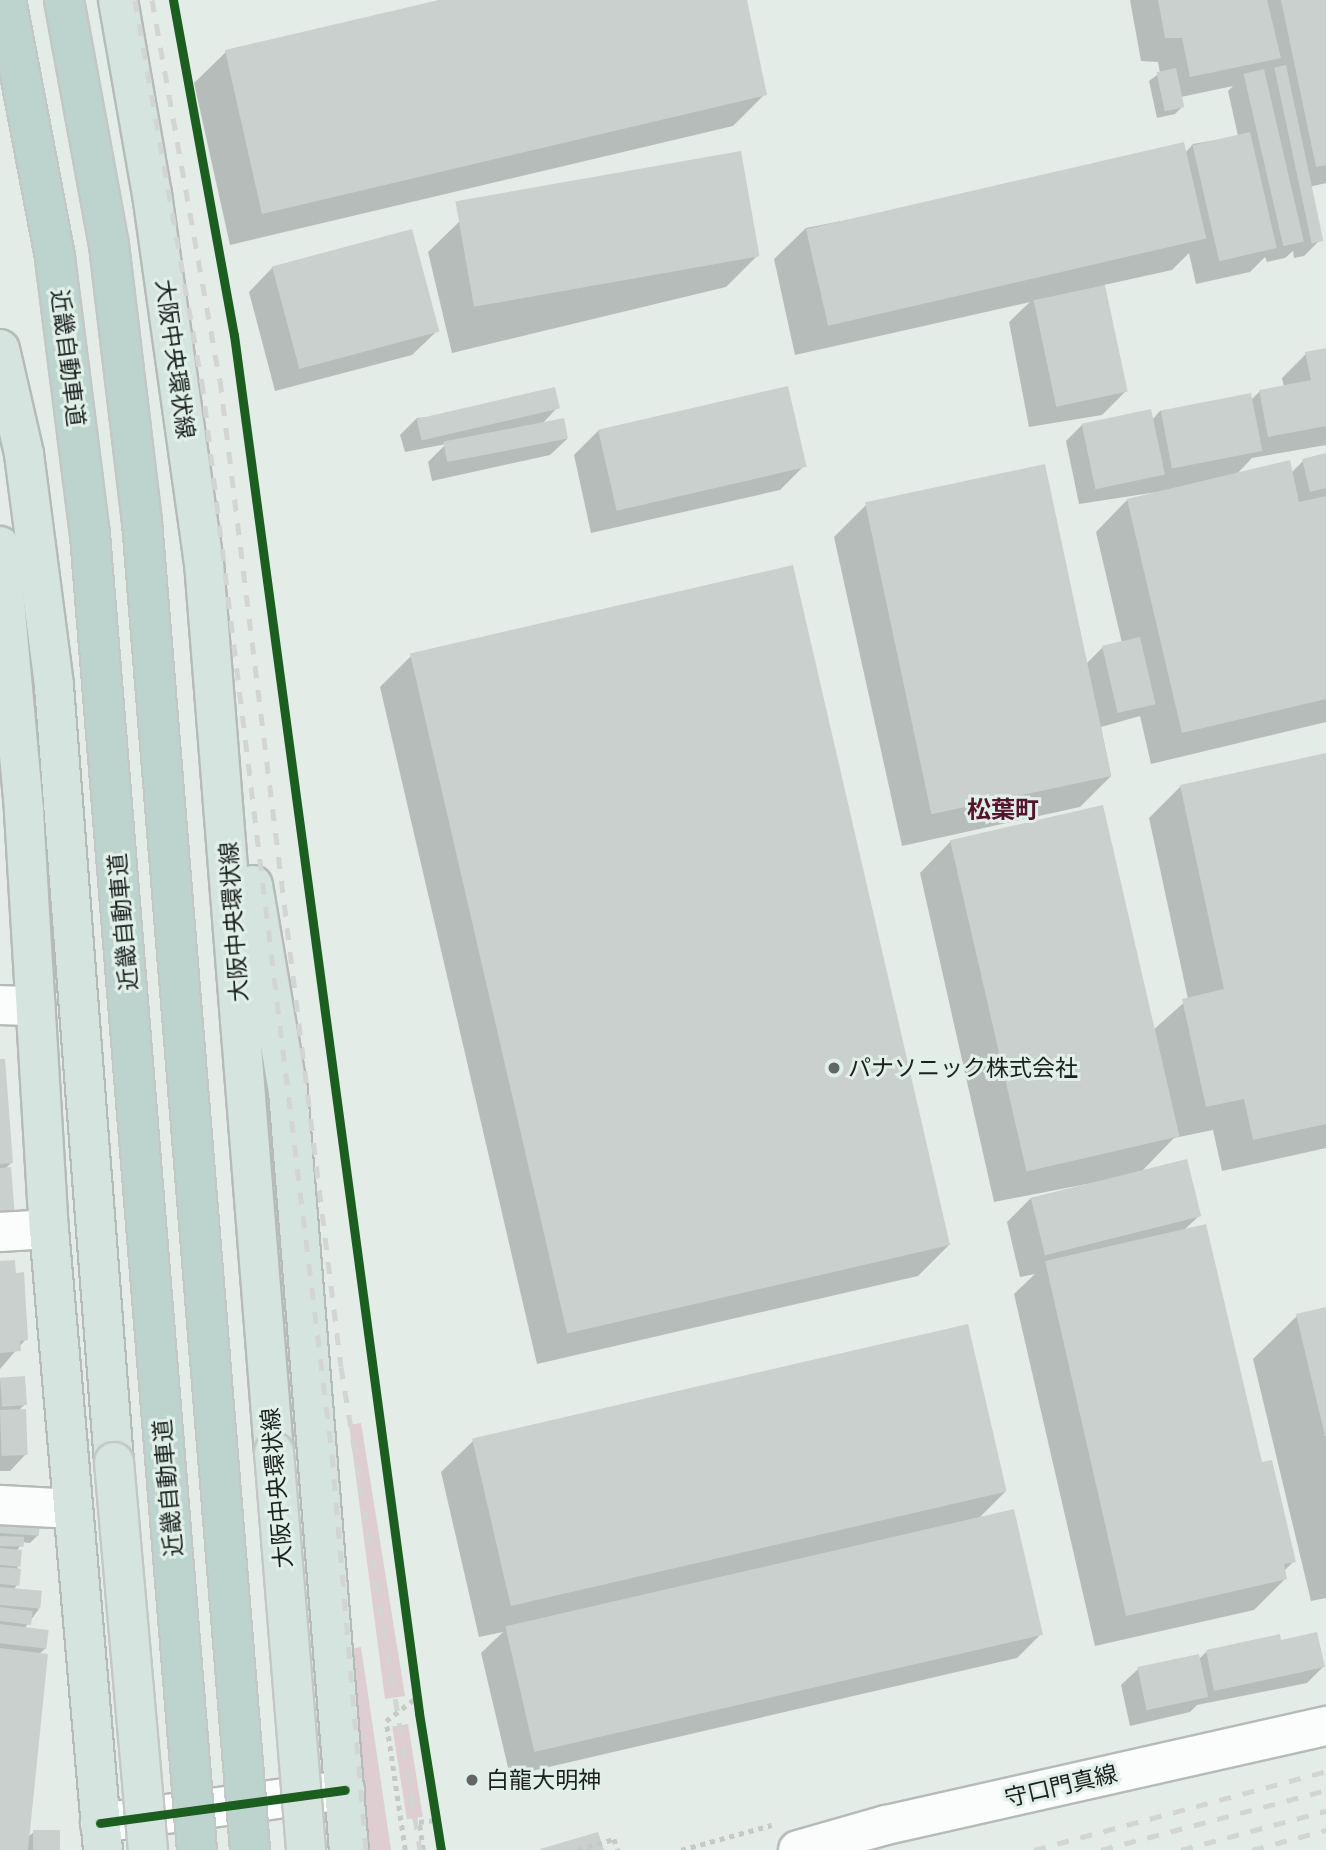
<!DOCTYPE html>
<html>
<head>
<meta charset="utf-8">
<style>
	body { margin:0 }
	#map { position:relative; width:1326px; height:1850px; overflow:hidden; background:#e4ece8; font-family:Arial,"Noto Sans JP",sans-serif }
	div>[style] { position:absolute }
	.green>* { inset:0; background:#deced1; transform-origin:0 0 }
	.shadow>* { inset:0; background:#0003 }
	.building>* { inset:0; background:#cad0cd; transform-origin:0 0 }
	.path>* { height:4.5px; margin-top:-2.25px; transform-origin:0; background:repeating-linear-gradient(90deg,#c6c9c8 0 5px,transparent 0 10px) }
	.roads { filter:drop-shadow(2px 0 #b5bbb8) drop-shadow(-2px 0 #b5bbb8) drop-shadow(0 2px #b5bbb8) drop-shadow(0 -2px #b5bbb8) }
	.minor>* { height:38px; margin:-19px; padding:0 19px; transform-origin:19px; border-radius:19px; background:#fbfcfc }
	.tertiary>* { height:38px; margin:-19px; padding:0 19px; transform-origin:19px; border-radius:19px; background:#fbfcfc }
	.secondary>* { height:38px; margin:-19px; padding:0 19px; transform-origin:19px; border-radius:19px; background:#fbfcfc }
	.primary>* { height:38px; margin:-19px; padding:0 19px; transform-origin:19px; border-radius:19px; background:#d6e4e0 }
	.rail>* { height:5px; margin-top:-2.5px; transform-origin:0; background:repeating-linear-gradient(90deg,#d2d5d4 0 12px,transparent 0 24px) }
	.bridges { filter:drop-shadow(2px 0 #c3c7c6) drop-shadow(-2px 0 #c3c7c6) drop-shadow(0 2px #c3c7c6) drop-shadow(0 -2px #c3c7c6) }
	.primary-bridge>* { height:38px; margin:-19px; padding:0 19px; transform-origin:19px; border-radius:19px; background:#d6e4e0 }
	.motorway-bridge>* { height:38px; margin:-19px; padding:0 19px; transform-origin:19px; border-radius:19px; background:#bdd4ce }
	.cycleway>* { height:9px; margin:-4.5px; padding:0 4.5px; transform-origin:4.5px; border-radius:4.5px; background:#1b5e20 }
	.dots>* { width:19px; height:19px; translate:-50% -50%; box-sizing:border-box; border:4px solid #e1efe9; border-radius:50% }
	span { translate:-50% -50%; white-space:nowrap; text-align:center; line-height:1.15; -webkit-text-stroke:6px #e1efe9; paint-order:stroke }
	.street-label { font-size:23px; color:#1b201e }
	.poi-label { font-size:23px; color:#1b201e }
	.left { translate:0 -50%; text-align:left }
	.neighbourhood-label { font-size:24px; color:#55132d; font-weight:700 }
</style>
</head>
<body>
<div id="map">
	<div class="green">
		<div style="clip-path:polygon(361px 1423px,405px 1696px,385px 1699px,349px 1425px)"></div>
		<div style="clip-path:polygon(361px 1647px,391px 1850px,365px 1850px,344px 1650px)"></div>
		<div style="left:408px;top:1724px;width:94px;height:16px;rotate:81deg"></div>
	</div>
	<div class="shadow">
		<div style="clip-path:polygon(447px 0,745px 0,765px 94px,733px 126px,230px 245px,194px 83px,226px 52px)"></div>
		<div style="clip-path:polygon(1130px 0,1326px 0,1326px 183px,1309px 187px,1320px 240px,1304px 256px,1294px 258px,1293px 251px,1285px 258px,1267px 262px,1265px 257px,1250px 272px,1196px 284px,1189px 253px,1172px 270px,1104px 285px,1126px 391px,1102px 415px,1029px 427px,1009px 322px,1030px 302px,795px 355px,774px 259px,806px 228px,1185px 153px,1193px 144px,1238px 136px,1228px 91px,1233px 86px,1181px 97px,1183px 106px,1175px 114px,1157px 118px,1149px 81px,1160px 73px,1158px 62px,1141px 61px)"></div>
		<div style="clip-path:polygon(460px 221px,758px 255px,726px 287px,452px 353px,428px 252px)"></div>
		<div style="clip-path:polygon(273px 267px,437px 331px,412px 355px,275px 391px,249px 292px)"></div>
		<div style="clip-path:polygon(1326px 350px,1326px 445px,1252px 458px,1236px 475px,1291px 473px,1303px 461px,1326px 455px,1326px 722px,1151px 764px,1140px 716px,1101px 727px,1111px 776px,1080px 807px,902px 846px,834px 537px,866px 505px,1087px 663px,1103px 647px,1122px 643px,1096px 532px,1127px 500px,1177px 489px,1079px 504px,1066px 441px,1082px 425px,1152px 420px,1160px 411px,1251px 400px,1260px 391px,1284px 387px,1282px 378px,1306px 354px)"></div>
		<div style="clip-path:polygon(558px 407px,541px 425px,567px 439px,550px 455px,432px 481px,428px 462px,446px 444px,405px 452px,400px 435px,417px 418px)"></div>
		<div style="clip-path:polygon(598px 431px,804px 466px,780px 490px,591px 533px,574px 455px)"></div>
		<div style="clip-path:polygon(411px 656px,950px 1244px,918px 1276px,537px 1364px,380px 687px)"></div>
		<div style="clip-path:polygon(1326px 755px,1326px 1148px,1222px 1171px,1213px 1130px,1174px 1138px,1141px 1172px,1199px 1216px,1183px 1231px,1294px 1561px,1284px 1571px,1285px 1579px,1254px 1610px,1095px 1646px,1014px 1294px,1035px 1274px,1020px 1277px,1007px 1222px,1031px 1198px,1097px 1182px,994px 1202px,920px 873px,951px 841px,1152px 1031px,1188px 999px,1149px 818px,1180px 787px)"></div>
		<div style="clip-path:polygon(0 1061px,12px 1162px,5px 1169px,0 1228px)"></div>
		<div style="clip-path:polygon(0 1263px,26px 1339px,0 1369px)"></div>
		<div style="clip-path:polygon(1326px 1309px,1326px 1598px,1311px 1601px,1253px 1359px,1297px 1316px)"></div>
		<div style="clip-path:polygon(0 1380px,25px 1404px,18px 1411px,26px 1454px,10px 1471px,0 1471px)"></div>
		<div style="clip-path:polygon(473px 1441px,1006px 1491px,977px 1520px,1041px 1634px,1017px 1658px,510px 1776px,481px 1653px,503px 1632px,479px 1637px,441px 1472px)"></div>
		<div style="clip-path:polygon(0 1520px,38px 1535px,30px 1543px,22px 1542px,17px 1551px,18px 1584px,13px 1590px,39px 1609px,24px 1629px,46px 1648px,39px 1654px,28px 1837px,34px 1832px,58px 1850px,0 1850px)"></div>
		<div style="clip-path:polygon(1206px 1652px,1323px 1667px,1307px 1683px,1197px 1705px,1190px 1712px,1130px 1726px,1121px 1685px,1138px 1669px,1198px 1660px)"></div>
	</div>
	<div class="building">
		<div style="clip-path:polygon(439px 0,747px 0,767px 95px,262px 214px,225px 50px)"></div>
		<div style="clip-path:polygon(1158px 0,1267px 0,1281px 58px,1190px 77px,1182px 38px,1165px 38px)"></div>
		<div style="clip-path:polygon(1281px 0,1326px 0,1326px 165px,1316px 167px)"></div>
		<div style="left:1286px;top:65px;width:180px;height:12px;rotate:78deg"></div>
		<div style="left:1176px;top:68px;width:40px;height:20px;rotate:78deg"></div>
		<div style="left:1264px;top:69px;width:177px;height:21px;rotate:77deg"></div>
		<div style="left:1250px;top:132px;width:119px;height:59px;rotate:77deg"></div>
		<div style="left:1184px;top:142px;width:99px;height:388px;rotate:77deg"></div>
		<div style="left:741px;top:151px;width:107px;height:290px;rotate:80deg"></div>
		<div style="left:412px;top:229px;width:106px;height:145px;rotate:75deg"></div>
		<div style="left:1105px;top:285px;width:109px;height:73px;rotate:78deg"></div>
		<div style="clip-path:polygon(1326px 348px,1326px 426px,1268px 437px,1259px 390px,1311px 380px,1305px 352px)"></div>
		<div style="left:788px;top:386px;width:83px;height:195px;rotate:77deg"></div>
		<div style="left:555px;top:387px;width:22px;height:142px;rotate:77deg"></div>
		<div style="left:1251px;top:393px;width:59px;height:92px;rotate:79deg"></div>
		<div style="left:1151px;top:409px;width:67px;height:71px;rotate:78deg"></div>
		<div style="left:564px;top:418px;width:21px;height:123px;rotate:79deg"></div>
		<div style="clip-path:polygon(1326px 453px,1326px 488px,1310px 492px,1302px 459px)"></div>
		<div style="clip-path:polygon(1290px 460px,1299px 502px,1326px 496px,1326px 699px,1182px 733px,1127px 499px)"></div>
		<div style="left:1045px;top:464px;width:319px;height:184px;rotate:78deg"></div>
		<div style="left:793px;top:565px;width:698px;height:393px;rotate:77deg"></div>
		<div style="left:1140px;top:637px;width:69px;height:39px;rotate:77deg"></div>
		<div style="clip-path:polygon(1326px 753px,1326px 1124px,1253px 1140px,1244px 1099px,1206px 1107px,1182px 999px,1224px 989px,1180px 785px)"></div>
		<div style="left:1103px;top:805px;width:340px;height:157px;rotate:77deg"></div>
		<div style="clip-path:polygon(0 1059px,5px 1059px,13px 1163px,0 1164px)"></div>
		<div style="left:1187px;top:1159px;width:59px;height:161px;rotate:76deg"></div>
		<div style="clip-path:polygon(11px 1167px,15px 1216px,0 1217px,0 1168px)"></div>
		<div style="clip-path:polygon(1206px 1224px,1262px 1462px,1272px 1460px,1296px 1562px,1284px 1564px,1287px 1579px,1126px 1616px,1045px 1261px)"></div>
		<div style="clip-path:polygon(15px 1260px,16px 1273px,24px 1272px,28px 1340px,20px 1341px,21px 1351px,0 1353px,0 1261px)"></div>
		<div style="clip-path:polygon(1326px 1307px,1326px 1436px,1325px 1436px,1296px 1314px)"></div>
		<div style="left:968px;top:1324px;width:172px;height:509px;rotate:77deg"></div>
		<div style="left:25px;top:1376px;width:29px;height:25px;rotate:86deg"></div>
		<div style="left:26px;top:1409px;width:46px;height:26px;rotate:88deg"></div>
		<div style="left:1014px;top:1509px;width:129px;height:522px;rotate:77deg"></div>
		<div style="left:0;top:1518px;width:40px;height:15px;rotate:4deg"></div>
		<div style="left:0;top:1536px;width:24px;height:10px;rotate:2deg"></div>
		<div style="left:0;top:1548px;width:22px;height:17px;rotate:5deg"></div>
		<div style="left:0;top:1567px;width:21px;height:17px;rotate:5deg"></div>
		<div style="left:0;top:1587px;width:42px;height:18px;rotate:5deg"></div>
		<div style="left:0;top:1607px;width:33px;height:14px;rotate:7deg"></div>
		<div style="left:0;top:1624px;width:49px;height:19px;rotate:7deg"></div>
		<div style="clip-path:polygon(1317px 1632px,1325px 1667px,1214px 1691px,1206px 1650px,1280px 1634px,1281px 1640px)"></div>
		<div style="clip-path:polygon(0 1648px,48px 1654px,28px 1850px,0 1850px)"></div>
		<div style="left:1199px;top:1654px;width:44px;height:63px;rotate:78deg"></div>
		<div style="left:33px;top:1830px;width:27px;height:20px"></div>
		<div style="clip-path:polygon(598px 1832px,604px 1850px,541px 1850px,540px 1849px)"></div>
	</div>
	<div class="path">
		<div style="left:419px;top:1713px;width:139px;rotate:80.9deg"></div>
		<div style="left:405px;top:1850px;width:130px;rotate:-98.4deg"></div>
		<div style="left:386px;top:1721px;width:39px;rotate:-38deg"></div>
		<div style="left:423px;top:1850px;width:28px;rotate:-98deg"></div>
		<div style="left:419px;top:1822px;width:17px;rotate:-7deg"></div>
		<div style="left:578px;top:1850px;width:38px;rotate:-17deg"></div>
		<div style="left:614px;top:1839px;width:12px;rotate:70deg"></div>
		<div style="left:681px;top:1850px;width:94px;rotate:-15.4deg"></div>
	</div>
	<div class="roads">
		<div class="minor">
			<div style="left:0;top:1005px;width:35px;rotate:2deg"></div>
			<div style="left:0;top:1232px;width:49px;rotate:-3.5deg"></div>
			<div style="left:0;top:1505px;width:73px;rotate:3.1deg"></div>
		</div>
		<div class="tertiary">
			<div style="left:100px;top:1823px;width:247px;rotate:-7.7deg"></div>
		</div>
		<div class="secondary">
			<div style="left:798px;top:1850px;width:91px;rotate:-15.9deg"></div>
			<div style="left:886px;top:1825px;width:451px;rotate:-12.7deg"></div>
		</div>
		<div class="primary">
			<div style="left:118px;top:0;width:197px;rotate:80.1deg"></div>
			<div style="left:152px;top:194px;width:373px;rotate:82deg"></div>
			<div style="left:204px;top:563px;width:892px;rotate:85.5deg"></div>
			<div style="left:0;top:349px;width:108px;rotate:77.1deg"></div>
			<div style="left:24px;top:454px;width:234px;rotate:82.6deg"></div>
			<div style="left:54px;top:686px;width:778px;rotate:85.58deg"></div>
			<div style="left:0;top:546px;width:267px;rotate:84.8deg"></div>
			<div style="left:24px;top:812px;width:418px;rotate:86.6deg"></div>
			<div style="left:49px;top:1229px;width:623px;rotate:85.03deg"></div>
			<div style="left:253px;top:885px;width:209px;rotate:80.4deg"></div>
			<div style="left:288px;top:1091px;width:761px;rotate:85.41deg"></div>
		</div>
	</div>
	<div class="rail">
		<div style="left:135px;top:0;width:388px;rotate:80.1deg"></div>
		<div style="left:202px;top:382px;width:1081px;rotate:83.09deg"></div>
		<div style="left:332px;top:1455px;width:396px;rotate:85.1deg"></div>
		<div style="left:152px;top:0;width:386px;rotate:79.9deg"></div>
		<div style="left:220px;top:380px;width:994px;rotate:83.01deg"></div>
		<div style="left:341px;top:1367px;width:489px;rotate:80.7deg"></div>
		<div style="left:1034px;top:1850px;width:302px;rotate:-15.1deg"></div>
		<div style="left:1101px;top:1850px;width:233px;rotate:-14.9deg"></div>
		<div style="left:1181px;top:1850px;width:150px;rotate:-15.1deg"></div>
		<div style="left:1252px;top:1850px;width:77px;rotate:-15.1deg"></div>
	</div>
	<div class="bridges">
		<div class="primary-bridge">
			<div style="left:274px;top:1452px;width:399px;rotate:85.4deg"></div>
			<div style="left:114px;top:1462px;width:389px;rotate:85deg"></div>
		</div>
		<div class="motorway-bridge">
			<div style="left:6px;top:0;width:263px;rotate:79.2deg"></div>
			<div style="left:55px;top:258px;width:279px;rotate:82.8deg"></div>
			<div style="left:90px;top:535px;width:1319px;rotate:85.35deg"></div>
			<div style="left:64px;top:0;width:249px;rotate:79.6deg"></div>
			<div style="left:109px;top:245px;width:279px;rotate:83.2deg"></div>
			<div style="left:142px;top:522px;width:1332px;rotate:85.35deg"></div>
		</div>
	</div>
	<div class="cycleway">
		<div style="left:173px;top:0;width:341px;rotate:79.7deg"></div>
		<div style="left:234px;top:335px;width:1390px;rotate:82.35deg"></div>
		<div style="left:419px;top:1713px;width:139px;rotate:80.9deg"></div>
		<div style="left:100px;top:1823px;width:247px;rotate:-7.7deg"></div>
	</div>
	<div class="dots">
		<div style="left:834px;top:1068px;background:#616765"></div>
		<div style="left:472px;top:1780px;background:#616765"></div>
	</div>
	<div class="street-label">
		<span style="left:68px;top:358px;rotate:83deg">近畿自動車道</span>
		<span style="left:175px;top:359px;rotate:82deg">大阪中央環状線</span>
		<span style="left:123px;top:922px;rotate:-95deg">近畿自動車道</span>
		<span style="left:234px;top:922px;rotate:-94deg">大阪中央環状線</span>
		<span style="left:168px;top:1488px;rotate:-95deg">近畿自動車道</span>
		<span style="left:277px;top:1488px;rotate:-95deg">大阪中央環状線</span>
		<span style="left:1061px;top:1786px;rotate:-13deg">守口門真線</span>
	</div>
	<div class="poi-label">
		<span class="left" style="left:848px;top:1068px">パナソニック株式会社</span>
		<span class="left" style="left:486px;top:1780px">白龍大明神</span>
	</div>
	<div class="neighbourhood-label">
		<span style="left:1003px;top:810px">松葉町</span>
	</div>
</div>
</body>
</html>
